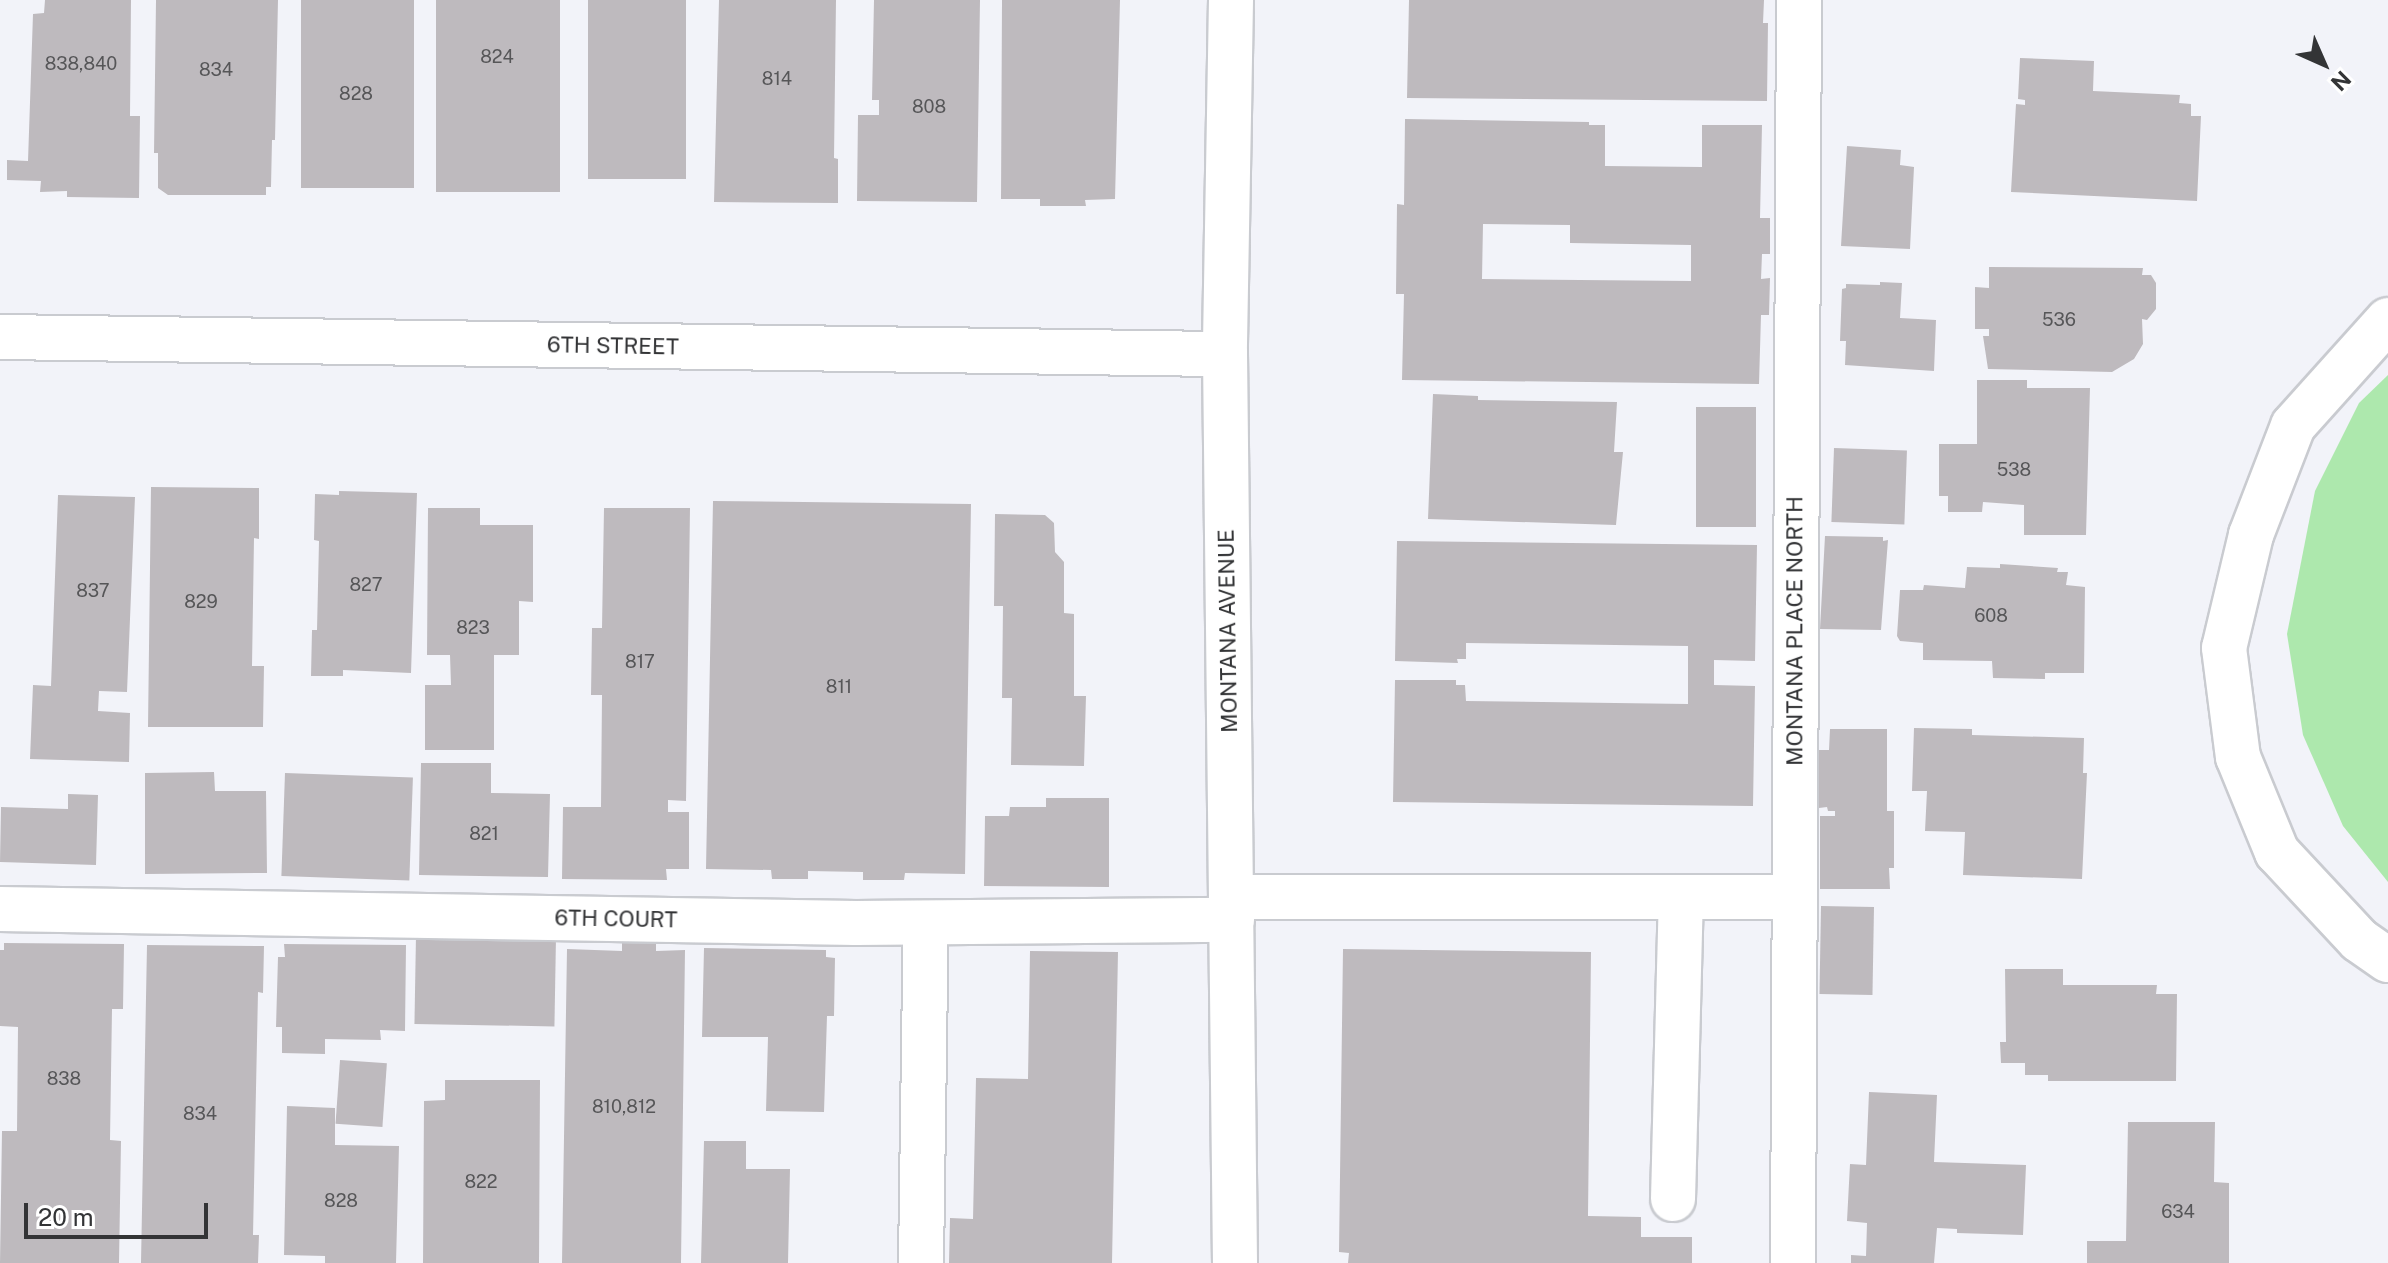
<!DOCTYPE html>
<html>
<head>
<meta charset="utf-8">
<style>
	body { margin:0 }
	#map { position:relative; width:2388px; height:1263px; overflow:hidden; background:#f2f3f9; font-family:"Public Sans",sans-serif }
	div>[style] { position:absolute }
	.green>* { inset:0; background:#ade8ad }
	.building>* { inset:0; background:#bebabe; transform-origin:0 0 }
	.roads { filter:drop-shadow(2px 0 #c9cbd0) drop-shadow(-2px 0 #c9cbd0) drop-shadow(0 2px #c9cbd0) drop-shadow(0 -2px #c9cbd0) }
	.minor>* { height:44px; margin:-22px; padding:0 22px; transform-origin:22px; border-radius:22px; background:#fff }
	span { translate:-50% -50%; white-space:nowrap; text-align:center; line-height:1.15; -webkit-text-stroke:8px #fff; paint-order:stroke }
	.number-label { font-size:18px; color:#565658 }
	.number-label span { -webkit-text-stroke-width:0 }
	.street-label { font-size:22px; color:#333436 }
	.north { position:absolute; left:2284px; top:24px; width:80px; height:80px; -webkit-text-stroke:6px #fff; paint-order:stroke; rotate:135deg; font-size:22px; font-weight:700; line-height:32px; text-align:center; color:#333436 }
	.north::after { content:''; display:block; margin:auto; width:28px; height:36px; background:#333436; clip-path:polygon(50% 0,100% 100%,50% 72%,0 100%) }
	.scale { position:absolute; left:24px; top:1203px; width:184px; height:36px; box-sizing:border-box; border:4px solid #333436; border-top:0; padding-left:10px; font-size:24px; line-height:28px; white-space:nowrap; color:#333436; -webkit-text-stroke:6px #fff; paint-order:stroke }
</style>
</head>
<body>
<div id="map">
	<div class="green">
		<div style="clip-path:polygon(2388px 375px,2388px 882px,2343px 826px,2303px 735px,2287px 634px,2315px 491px,2359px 403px)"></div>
	</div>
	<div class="building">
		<div style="clip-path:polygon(45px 0,131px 0,130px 116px,140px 116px,139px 198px,67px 197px,67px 191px,40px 192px,41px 181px,7px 180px,7px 160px,28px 161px,33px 14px,44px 13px)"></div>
		<div style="clip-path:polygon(156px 0,278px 0,275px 140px,272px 140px,271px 187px,266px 187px,266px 195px,168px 195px,158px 188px,158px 153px,154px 153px)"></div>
		<div style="left:301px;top:0;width:113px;height:188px"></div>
		<div style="left:436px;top:0;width:124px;height:192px"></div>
		<div style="left:588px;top:0;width:98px;height:179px"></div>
		<div style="clip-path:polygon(719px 0,836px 0,834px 158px,838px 159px,838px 203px,714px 202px)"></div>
		<div style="clip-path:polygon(874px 0,980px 0,977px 202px,857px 201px,858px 115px,879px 115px,879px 100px,872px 100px)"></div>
		<div style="clip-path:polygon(1002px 0,1120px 0,1115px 199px,1085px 200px,1086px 206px,1040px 206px,1040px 199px,1001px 199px)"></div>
		<div style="clip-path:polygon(1409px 0,1764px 0,1763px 23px,1768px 23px,1767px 101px,1407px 98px)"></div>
		<div style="clip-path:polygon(2020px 58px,2094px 61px,2093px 91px,2180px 95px,2179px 103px,2191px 104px,2191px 116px,2201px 116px,2197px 201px,2011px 192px,2016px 104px,2025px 105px,2025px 100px,2018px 99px)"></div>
		<div style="clip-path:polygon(evenodd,1405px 119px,1589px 122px,1589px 125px,1605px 125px,1605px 166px,1702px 167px,1702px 125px,1762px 125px,1760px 218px,1770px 218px,1770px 254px,1762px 254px,1761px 279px,1770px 278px,1769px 315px,1761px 315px,1759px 384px,1402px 380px,1404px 294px,1396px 294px,1397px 204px,1404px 205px,1405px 119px,1483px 224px,1570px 225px,1570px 243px,1691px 245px,1691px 281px,1482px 279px,1483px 224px)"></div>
		<div style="clip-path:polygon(1847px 146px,1901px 150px,1900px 165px,1914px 167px,1910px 249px,1841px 246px)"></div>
		<div style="clip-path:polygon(1989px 267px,2143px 268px,2142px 275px,2151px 275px,2156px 283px,2156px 309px,2147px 320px,2142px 319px,2143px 344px,2134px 359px,2112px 372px,1988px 369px,1983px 336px,1989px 336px,1989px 329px,1975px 329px,1975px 287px,1989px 288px)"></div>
		<div style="clip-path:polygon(1880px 282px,1902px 283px,1900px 318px,1936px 320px,1934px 371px,1845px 365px,1846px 341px,1840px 341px,1842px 289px,1846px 288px,1846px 284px,1880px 285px)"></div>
		<div style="clip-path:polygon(1977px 380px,2027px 380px,2027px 388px,2090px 388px,2086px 535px,2024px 535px,2024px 505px,1983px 502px,1982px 512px,1948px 512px,1948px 496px,1939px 496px,1939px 444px,1977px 444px)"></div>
		<div style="clip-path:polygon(1433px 394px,1478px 396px,1478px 400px,1617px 402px,1614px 452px,1623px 452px,1616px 525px,1428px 519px)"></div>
		<div style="left:1756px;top:407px;width:120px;height:60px;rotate:90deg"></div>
		<div style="left:1834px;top:448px;width:73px;height:74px;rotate:2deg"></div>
		<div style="clip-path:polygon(151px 487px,259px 488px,259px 539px,254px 538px,252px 666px,264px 666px,263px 727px,148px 727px)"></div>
		<div style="clip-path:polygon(339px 491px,417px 493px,411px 673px,343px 670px,343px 676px,311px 676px,312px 630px,317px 630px,319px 541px,314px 540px,315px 494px,339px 495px)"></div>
		<div style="clip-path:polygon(58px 495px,135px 497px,127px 692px,99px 691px,98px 711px,130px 713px,129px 762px,30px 759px,33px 685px,51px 686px)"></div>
		<div style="clip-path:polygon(713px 501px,971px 504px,965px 874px,905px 873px,904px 880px,863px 880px,863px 872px,808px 871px,808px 879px,772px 879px,771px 870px,706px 869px)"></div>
		<div style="clip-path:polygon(428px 508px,480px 508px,480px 525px,533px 525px,533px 602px,519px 601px,519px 655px,494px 655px,494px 750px,425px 750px,425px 685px,451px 685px,450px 655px,427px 655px)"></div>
		<div style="clip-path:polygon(604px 508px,690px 508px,686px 801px,668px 800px,668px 812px,689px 812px,689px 869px,666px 869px,667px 880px,562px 879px,563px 807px,601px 807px,602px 695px,591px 695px,592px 628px,602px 628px)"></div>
		<div style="clip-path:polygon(995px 514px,1045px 515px,1054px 523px,1055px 552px,1064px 562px,1064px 613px,1074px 614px,1074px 696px,1086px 696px,1084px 766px,1011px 765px,1012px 698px,1002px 698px,1003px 606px,994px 606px)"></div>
		<div style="clip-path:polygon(1825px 536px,1883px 537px,1883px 541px,1888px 540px,1881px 630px,1820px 629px)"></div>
		<div style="clip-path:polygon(1397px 541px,1757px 545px,1755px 661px,1714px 660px,1714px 685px,1755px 686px,1753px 806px,1393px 802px,1395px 680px,1456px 680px,1456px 685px,1465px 685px,1466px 701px,1688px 704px,1688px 646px,1466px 643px,1466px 659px,1457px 659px,1458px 663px,1395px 661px)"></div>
		<div style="clip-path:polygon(2000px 564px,2058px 568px,2057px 572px,2068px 572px,2066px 585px,2085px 587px,2084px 673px,2045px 673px,2045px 679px,1993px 678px,1992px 661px,1923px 660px,1923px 643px,1900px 641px,1897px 636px,1900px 590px,1923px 590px,1924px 585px,1965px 588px,1967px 567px,2000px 568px)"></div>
		<div style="clip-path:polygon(1914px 728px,1972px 729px,1972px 735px,2084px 738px,2083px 773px,2087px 773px,2082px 879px,1963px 875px,1965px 832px,1925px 831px,1927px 791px,1912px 791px)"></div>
		<div style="clip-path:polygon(1830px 729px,1887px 729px,1887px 811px,1894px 811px,1894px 868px,1889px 868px,1890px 889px,1820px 889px,1820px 816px,1835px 816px,1835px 811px,1828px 811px,1827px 807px,1819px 808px,1819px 750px,1829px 750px)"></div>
		<div style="clip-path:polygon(421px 763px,491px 763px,491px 793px,550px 794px,548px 877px,419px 875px)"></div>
		<div style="clip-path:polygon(214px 772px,215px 791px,266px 791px,267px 873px,145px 874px,145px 773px)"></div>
		<div style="left:285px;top:773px;width:128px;height:103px;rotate:2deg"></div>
		<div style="clip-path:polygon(68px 794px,98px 795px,96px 865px,0 862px,1px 807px,68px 809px)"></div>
		<div style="clip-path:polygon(1046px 798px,1109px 798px,1109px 887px,984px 886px,985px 816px,1009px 816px,1010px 807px,1046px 807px)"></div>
		<div style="left:1874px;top:907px;width:88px;height:53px;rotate:91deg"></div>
		<div style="left:416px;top:935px;width:140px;height:89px;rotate:1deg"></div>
		<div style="clip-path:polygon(622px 940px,656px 941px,656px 951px,685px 950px,681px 1263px,562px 1263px,567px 949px,622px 951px)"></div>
		<div style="clip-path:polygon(4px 943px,124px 944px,123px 1009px,112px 1009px,110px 1140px,121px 1141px,119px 1263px,0 1263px,2px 1131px,17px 1131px,18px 1027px,0 1026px,0 950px,4px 950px)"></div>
		<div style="clip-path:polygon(284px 944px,406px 945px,405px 1031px,380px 1030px,381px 1040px,325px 1039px,325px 1054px,282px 1053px,282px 1027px,276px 1027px,278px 957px,285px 957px)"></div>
		<div style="clip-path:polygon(147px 945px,264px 946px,263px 993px,258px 992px,253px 1235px,259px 1235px,258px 1263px,141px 1263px)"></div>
		<div style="clip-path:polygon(704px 948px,826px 950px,826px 957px,835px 958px,834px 1016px,827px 1016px,824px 1112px,766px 1111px,768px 1037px,702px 1037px)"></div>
		<div style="clip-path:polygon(1343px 949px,1591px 952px,1588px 1216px,1641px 1217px,1641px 1237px,1692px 1237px,1692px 1263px,1348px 1263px,1349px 1253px,1339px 1252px)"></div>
		<div style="clip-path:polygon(1030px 951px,1118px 952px,1112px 1263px,949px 1263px,950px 1218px,973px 1219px,976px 1078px,1028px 1079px)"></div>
		<div style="clip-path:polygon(2005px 969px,2063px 969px,2063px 985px,2157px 985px,2156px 994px,2177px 994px,2176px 1081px,2048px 1081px,2048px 1075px,2025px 1075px,2025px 1063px,2001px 1063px,2000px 1042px,2006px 1042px)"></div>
		<div style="left:340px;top:1060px;width:47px;height:64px;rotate:4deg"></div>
		<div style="clip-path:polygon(445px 1080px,540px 1080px,539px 1263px,423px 1263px,424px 1101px,445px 1100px)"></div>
		<div style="clip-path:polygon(1869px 1092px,1937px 1095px,1934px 1162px,2026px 1165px,2023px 1235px,1957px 1233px,1957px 1229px,1937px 1228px,1934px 1263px,1851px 1263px,1851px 1255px,1866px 1256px,1867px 1223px,1847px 1221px,1850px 1164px,1866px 1165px)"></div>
		<div style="clip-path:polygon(287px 1106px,335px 1108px,335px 1145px,399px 1146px,396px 1263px,325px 1263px,325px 1256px,284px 1255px)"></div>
		<div style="clip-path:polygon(2128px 1122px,2215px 1122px,2214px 1182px,2229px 1183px,2229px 1263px,2087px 1263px,2087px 1241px,2126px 1241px)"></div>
		<div style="clip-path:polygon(704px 1141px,746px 1141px,746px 1169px,790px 1169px,788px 1263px,701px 1263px)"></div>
	</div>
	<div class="roads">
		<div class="minor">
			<div style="left:1231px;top:0;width:354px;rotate:91deg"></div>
			<div style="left:1225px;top:354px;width:909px;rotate:89.37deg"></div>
			<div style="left:2388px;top:320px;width:142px;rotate:131.9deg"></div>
			<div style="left:2293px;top:426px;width:117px;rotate:111.1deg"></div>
			<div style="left:2251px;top:535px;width:116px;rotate:103.4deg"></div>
			<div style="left:2224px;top:648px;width:110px;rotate:82.7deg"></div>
			<div style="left:2238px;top:757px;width:103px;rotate:67.7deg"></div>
			<div style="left:2277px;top:852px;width:120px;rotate:47deg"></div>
			<div style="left:2359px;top:940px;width:35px;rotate:35deg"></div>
			<div style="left:0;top:337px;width:1225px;rotate:0.8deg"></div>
			<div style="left:1232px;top:897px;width:561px"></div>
			<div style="left:0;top:909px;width:856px;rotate:0.94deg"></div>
			<div style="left:856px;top:923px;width:376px;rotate:-0.5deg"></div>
			<div style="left:1673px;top:1199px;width:302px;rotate:-88.5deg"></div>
			<div style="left:921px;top:1263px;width:340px;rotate:-89.2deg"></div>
			<div style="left:1793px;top:1263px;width:1263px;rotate:-89.73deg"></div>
		</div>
	</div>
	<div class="number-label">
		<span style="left:497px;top:57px">824</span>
		<span style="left:81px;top:64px">838,840</span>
		<span style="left:216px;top:70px">834</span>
		<span style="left:777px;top:79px">814</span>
		<span style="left:356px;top:94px">828</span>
		<span style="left:929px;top:107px">808</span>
		<span style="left:2059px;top:320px">536</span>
		<span style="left:2014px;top:470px">538</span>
		<span style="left:366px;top:585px">827</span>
		<span style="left:93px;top:591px">837</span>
		<span style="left:201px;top:602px">829</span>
		<span style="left:1991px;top:616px">608</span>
		<span style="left:473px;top:628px">823</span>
		<span style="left:640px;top:662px">817</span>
		<span style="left:839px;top:687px">811</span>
		<span style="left:484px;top:834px">821</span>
		<span style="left:64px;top:1079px">838</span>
		<span style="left:624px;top:1107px">810,812</span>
		<span style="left:200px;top:1114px">834</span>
		<span style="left:481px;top:1182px">822</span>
		<span style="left:341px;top:1201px">828</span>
		<span style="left:2178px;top:1212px">634</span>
	</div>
	<div class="street-label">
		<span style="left:613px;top:346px;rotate:1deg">6TH STREET</span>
		<span style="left:1228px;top:631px;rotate:-91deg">MONTANA AVENUE</span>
		<span style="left:1795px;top:631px;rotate:-90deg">MONTANA PLACE NORTH</span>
		<span style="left:616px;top:919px;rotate:1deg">6TH COURT</span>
	</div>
	<div class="north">N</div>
	<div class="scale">20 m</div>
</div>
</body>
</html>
